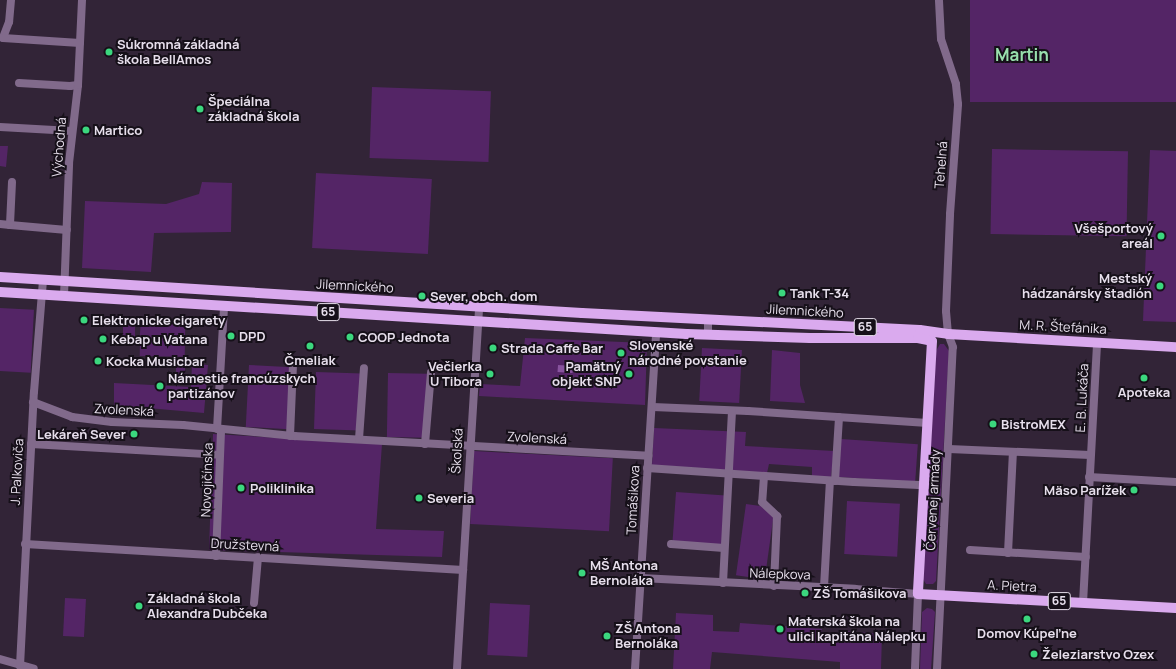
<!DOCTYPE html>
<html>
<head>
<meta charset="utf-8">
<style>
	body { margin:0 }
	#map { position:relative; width:1176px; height:669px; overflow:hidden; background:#322437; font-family:Manrope,sans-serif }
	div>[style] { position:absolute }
	.green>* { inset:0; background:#542566; transform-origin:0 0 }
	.water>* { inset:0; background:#88539e; transform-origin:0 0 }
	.minor>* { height:8px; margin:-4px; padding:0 4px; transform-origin:4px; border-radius:4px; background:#816a8b }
	.primary>* { height:10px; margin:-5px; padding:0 5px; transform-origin:5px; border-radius:5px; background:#daaaee }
	.dots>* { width:11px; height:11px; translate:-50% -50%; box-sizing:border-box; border:2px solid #161019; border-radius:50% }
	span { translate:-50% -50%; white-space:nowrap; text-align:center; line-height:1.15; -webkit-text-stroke:4px #161019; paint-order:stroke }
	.shield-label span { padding:1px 3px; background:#161019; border:1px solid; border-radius:3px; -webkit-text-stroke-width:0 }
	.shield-label { font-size:12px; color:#e7dfec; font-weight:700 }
	.poi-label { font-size:13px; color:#e7dfec; font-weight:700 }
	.left { translate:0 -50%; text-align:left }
	.right { translate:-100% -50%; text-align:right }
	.street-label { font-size:13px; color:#e7dfec }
	.district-label { font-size:17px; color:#98dfad; font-weight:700 }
</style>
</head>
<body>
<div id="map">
	<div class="green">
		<div style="left:970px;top:0;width:206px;height:102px"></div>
		<div style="left:372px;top:87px;width:119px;height:71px;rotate:2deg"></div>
		<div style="clip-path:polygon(0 146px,8px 146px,6px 167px,0 166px)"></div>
		<div style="left:992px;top:149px;width:136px;height:85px;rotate:1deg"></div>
		<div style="clip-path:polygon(1150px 150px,1176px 151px,1176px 322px,1143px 321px)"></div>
		<div style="left:316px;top:173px;width:116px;height:75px;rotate:3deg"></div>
		<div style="clip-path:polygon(202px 182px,232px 183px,231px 232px,154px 233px,151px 272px,82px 268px,85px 201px,166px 204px,199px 194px)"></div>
		<div style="left:0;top:308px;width:34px;height:63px;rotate:3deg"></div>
		<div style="left:141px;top:319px;width:45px;height:20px;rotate:4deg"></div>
		<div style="left:123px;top:320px;width:12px;height:23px"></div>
		<div style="clip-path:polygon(525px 338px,647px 343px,645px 405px,479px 396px,480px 384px,520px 386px)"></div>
		<div style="left:140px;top:340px;width:45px;height:16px;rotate:1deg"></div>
		<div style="clip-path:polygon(940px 344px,944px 344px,949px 351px,936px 581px,933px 584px,926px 584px,923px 579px,936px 351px)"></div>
		<div style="left:702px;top:348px;width:40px;height:53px;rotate:3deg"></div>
		<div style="clip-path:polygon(772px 350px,800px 353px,800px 385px,805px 403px,770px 401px)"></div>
		<div style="clip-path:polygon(192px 364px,208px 365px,204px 413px,114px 405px,114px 383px,191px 387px)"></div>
		<div style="left:176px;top:365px;width:9px;height:15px"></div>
		<div style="left:249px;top:365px;width:43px;height:62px;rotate:3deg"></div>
		<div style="left:316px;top:372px;width:46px;height:57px;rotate:2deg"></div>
		<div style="left:388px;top:373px;width:39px;height:64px;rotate:1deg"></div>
		<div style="clip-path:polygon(654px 428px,746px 432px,745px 446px,834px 451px,831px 477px,812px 477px,812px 467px,769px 464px,767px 473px,652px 465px)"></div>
		<div style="clip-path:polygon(213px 434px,382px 444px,376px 529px,444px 531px,442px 557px,209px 550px)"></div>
		<div style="left:841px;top:439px;width:77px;height:38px;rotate:4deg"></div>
		<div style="left:474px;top:451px;width:139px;height:73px;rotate:3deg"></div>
		<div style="left:676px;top:492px;width:53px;height:52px;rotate:4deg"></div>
		<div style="left:847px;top:501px;width:53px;height:53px;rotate:3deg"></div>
		<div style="left:746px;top:504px;width:29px;height:72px;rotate:8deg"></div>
		<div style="left:65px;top:598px;width:21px;height:38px;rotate:3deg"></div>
		<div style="left:490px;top:603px;width:40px;height:52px;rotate:3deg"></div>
		<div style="clip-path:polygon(927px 608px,932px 609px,935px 612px,931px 669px,920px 669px,922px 612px)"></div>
		<div style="clip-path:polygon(676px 613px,713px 615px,713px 631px,739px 632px,740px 623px,822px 629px,822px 636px,842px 638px,844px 631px,882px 634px,881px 669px,840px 669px,840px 662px,712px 652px,710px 669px,673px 669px)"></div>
	</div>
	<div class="water">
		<div style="left:558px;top:365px;width:15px;height:7px;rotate:4deg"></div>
	</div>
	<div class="minor">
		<div style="left:11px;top:0;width:22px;rotate:95deg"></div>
		<div style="left:9px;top:22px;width:17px;rotate:111deg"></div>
		<div style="left:3px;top:38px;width:77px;rotate:3.7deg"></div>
		<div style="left:19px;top:83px;width:51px;rotate:3.4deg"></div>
		<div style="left:70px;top:86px;width:8px;rotate:-7deg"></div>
		<div style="left:0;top:127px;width:72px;rotate:3.2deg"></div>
		<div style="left:12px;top:182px;width:43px;rotate:92.7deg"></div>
		<div style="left:10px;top:225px;width:57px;rotate:5deg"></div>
		<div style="left:0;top:224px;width:10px;rotate:6deg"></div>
		<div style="left:64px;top:296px;width:133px;rotate:-87.8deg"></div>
		<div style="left:69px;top:163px;width:79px;rotate:-83.4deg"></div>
		<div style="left:78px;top:85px;width:85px;rotate:-87.3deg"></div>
		<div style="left:708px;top:335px;width:15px;rotate:-90deg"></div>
		<div style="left:33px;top:402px;width:42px;rotate:21deg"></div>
		<div style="left:72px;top:417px;width:40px;rotate:7.1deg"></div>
		<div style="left:112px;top:422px;width:71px;rotate:2.4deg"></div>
		<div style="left:183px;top:425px;width:112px;rotate:5.7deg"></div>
		<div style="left:294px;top:436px;width:355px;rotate:3.2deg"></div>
		<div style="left:653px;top:407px;width:95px;rotate:2.4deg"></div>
		<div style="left:748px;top:411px;width:180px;rotate:3.8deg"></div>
		<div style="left:217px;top:429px;width:123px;rotate:-86.7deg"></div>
		<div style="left:290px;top:436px;width:71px;rotate:-87.6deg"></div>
		<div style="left:359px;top:439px;width:71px;rotate:-86deg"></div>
		<div style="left:31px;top:444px;width:189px;rotate:3.3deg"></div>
		<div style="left:425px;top:444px;width:72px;rotate:-85.2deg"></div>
		<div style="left:949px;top:449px;width:141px;rotate:2.4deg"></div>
		<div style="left:647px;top:468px;width:207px;rotate:3.9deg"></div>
		<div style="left:854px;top:482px;width:65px;rotate:2.6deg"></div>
		<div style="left:919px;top:485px;width:5px;rotate:-11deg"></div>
		<div style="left:764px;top:476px;width:26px;rotate:94deg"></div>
		<div style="left:762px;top:502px;width:21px;rotate:43deg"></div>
		<div style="left:777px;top:516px;width:70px;rotate:92.5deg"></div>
		<div style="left:1089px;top:477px;width:87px;rotate:3.3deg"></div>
		<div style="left:835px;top:481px;width:64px;rotate:-86.4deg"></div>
		<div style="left:25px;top:544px;width:439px;rotate:3.4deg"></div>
		<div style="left:671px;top:544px;width:53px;rotate:4.3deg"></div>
		<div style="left:970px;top:550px;width:116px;rotate:3.5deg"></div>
		<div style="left:1008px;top:553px;width:101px;rotate:-87.2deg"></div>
		<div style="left:216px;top:556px;width:126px;rotate:-87.7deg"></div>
		<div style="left:641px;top:578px;width:214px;rotate:2.9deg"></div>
		<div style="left:855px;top:589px;width:63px;rotate:4.5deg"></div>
		<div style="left:918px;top:594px;width:75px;rotate:92.3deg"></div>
		<div style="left:723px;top:583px;width:172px;rotate:-87deg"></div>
		<div style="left:824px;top:587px;width:106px;rotate:-86.8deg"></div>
		<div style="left:254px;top:603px;width:46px;rotate:-85deg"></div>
		<div style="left:1083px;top:603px;width:261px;rotate:-86.9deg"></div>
		<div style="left:0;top:659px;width:35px;rotate:16deg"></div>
		<div style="left:20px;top:666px;width:274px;rotate:-87.1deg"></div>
		<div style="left:34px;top:392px;width:113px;rotate:-85.4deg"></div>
		<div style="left:457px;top:669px;width:363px;rotate:-86.5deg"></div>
		<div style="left:635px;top:669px;width:338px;rotate:-86.4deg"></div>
		<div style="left:937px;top:669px;width:322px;rotate:-87.2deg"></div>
		<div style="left:953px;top:347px;width:14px;rotate:-111deg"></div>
		<div style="left:948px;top:334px;width:23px;rotate:-95deg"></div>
		<div style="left:946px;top:311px;width:97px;rotate:-87.6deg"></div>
		<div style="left:950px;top:214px;width:110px;rotate:-85.8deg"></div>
		<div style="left:958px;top:104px;width:20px;rotate:-96deg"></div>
		<div style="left:956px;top:84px;width:47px;rotate:-108.4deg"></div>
		<div style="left:941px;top:39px;width:39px;rotate:-93deg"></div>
	</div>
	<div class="primary">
		<div style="left:0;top:277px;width:583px;rotate:3.54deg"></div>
		<div style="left:582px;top:313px;width:338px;rotate:2.9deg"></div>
		<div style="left:920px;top:330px;width:28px;rotate:8deg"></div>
		<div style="left:948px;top:334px;width:228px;rotate:3.3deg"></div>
		<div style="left:0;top:292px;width:688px;rotate:3.5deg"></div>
		<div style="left:687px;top:334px;width:123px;rotate:1.9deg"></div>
		<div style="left:810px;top:338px;width:108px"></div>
		<div style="left:918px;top:338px;width:14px;rotate:12deg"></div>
		<div style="left:932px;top:341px;width:253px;rotate:93.2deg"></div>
		<div style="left:918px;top:594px;width:258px;rotate:3.1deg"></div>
	</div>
	<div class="dots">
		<div style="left:109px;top:52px;background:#3bd77e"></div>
		<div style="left:200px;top:109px;background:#3bd77e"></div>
		<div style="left:86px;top:130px;background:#3bd77e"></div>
		<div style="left:1161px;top:236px;background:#3bd77e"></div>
		<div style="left:1160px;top:286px;background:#3bd77e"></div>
		<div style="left:782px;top:293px;background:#3bd77e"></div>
		<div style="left:422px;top:296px;background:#3bd77e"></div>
		<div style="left:84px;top:320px;background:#3bd77e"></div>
		<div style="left:231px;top:336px;background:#3bd77e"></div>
		<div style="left:350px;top:337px;background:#3bd77e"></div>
		<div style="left:103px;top:339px;background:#3bd77e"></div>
		<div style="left:310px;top:346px;background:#3bd77e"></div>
		<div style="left:493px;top:348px;background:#3bd77e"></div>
		<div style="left:621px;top:353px;background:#3bd77e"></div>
		<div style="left:98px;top:361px;background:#3bd77e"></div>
		<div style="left:490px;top:374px;background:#3bd77e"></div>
		<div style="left:629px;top:374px;background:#3bd77e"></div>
		<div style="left:1144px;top:378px;background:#3bd77e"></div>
		<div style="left:160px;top:386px;background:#3bd77e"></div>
		<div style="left:993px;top:424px;background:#3bd77e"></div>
		<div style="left:134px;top:434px;background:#3bd77e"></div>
		<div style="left:241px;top:488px;background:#3bd77e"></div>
		<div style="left:1134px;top:490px;background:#3bd77e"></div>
		<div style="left:419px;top:498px;background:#3bd77e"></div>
		<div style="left:582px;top:573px;background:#3bd77e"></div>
		<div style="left:805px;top:593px;background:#3bd77e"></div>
		<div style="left:139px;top:606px;background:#3bd77e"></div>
		<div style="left:1027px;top:619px;background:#3bd77e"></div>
		<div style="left:780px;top:629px;background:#3bd77e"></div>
		<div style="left:607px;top:636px;background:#3bd77e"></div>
		<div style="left:1034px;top:654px;background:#3bd77e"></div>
	</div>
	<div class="shield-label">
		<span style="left:328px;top:312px">65</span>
		<span style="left:865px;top:327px">65</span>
		<span style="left:1059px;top:601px">65</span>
	</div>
	<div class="poi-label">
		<span class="left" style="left:117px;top:52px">Súkromná základná<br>škola BellAmos</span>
		<span class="left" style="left:208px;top:109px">Špeciálna<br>základná škola</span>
		<span class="left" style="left:94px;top:130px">Martico</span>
		<span class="right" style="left:1153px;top:236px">Všešportový<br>areál</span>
		<span class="right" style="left:1152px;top:286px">Mestský<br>hádzanársky štadión</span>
		<span class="left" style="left:790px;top:293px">Tank T-34</span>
		<span class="left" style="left:430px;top:296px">Sever, obch. dom</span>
		<span class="left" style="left:92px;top:320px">Elektronicke cigarety</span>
		<span class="left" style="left:239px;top:336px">DPD</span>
		<span class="left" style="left:358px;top:337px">COOP Jednota</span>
		<span class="left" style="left:111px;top:339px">Kebap u Vatana</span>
		<span class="left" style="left:629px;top:353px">Slovenské<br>národné povstanie</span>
		<span class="left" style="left:501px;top:348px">Strada Caffe Bar</span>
		<span style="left:310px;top:360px">Čmeliak</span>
		<span class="left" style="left:106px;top:361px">Kocka Musicbar</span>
		<span class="right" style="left:482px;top:374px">Večierka<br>U Tibora</span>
		<span class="right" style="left:621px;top:374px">Pamätný<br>objekt SNP</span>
		<span class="left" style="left:168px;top:386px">Námestie francúzskych<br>partizánov</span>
		<span style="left:1144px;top:392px">Apoteka</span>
		<span class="left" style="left:1001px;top:424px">BistroMEX</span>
		<span class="right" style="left:126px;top:434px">Lekáreň Sever</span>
		<span class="left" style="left:250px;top:488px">Poliklinika</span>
		<span class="right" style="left:1126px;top:490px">Mäso Parížek</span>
		<span class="left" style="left:427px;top:498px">Severia</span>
		<span class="left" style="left:590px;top:573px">MŠ Antona<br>Bernoláka</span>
		<span class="left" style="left:813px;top:593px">ZŠ Tomášikova</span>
		<span class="left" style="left:147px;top:606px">Základná škola<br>Alexandra Dubčeka</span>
		<span class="left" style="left:788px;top:629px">Materská škola na<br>ulici kapitána Nálepku</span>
		<span class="left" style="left:615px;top:636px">ZŠ Antona<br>Bernoláka</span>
		<span style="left:1027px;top:633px">Domov Kúpeľne</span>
		<span class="left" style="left:1042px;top:654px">Železiarstvo Ozex</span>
	</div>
	<div class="street-label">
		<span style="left:59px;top:147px;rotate:-85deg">Východná</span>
		<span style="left:941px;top:165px;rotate:-86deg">Tehelná</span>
		<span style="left:355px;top:286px;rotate:3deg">Jilemnického</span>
		<span style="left:805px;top:311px;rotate:3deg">Jilemnického</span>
		<span style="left:1063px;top:327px;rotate:3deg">M. R. Štefánika</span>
		<span style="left:1082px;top:398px;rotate:-87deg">E. B. Lukáča</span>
		<span style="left:124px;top:410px;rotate:3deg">Zvolenská</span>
		<span style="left:537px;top:438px;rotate:3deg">Zvolenská</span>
		<span style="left:457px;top:451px;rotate:-87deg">Školská</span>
		<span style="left:17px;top:472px;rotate:-87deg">J. Palkoviča</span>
		<span style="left:207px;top:480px;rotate:-88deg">Novojičínska</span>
		<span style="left:633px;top:500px;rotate:-87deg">Tomášikova</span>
		<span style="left:933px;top:500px;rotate:-87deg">Červenej armády</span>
		<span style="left:245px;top:545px;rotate:3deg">Družstevná</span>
		<span style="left:780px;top:574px;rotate:2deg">Nálepkova</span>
		<span style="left:1012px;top:586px;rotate:3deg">A. Pietra</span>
	</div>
	<div class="district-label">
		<span style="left:1022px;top:55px">Martin</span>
	</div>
</div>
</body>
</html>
